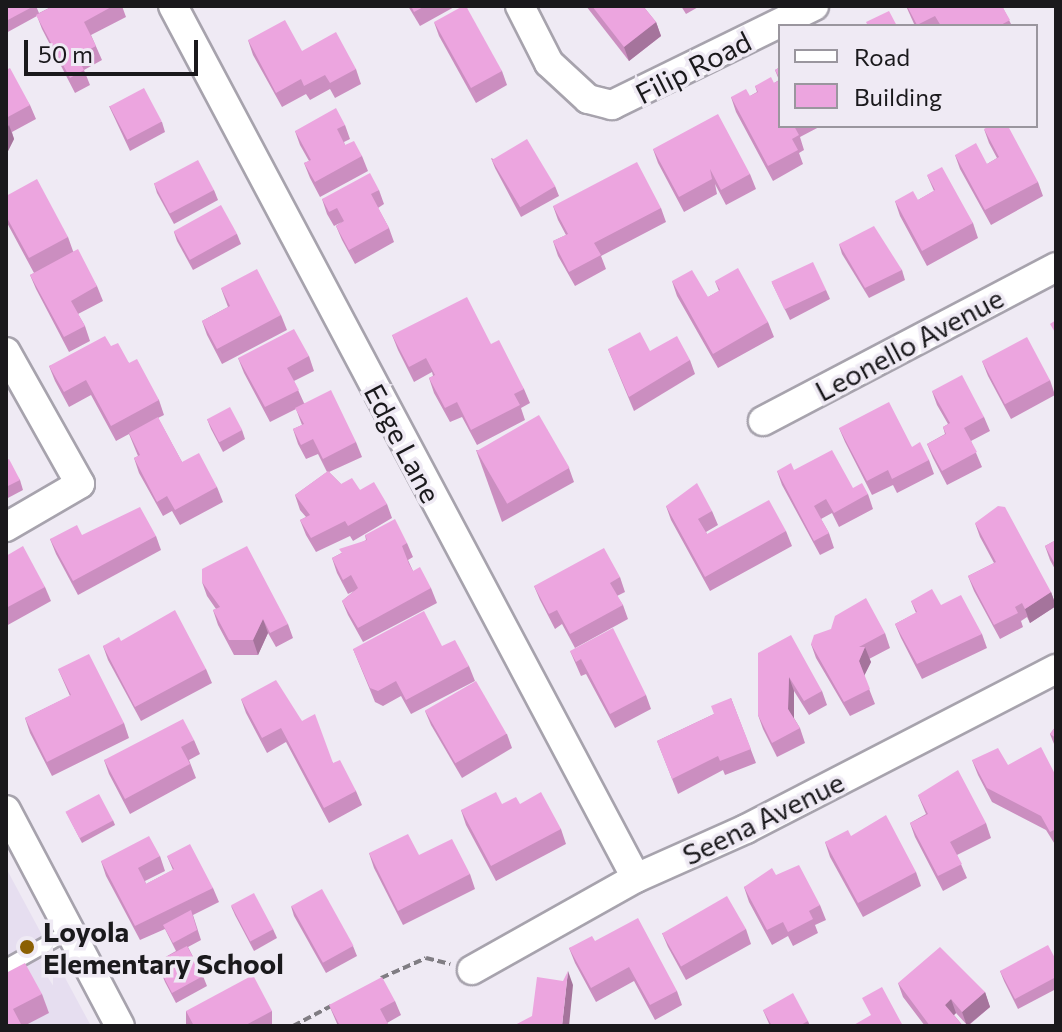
<!DOCTYPE html>
<html>
<head>
<meta charset="utf-8">
<style>
	body { margin:0 }
	#map { position:relative; width:1062px; height:1032px; overflow:hidden; background:#efeaf4; font-family:Commissioner,sans-serif }
	div>[style] { position:absolute }
	.built>* { inset:0; background:#e6def0 }
	.path>* { height:4px; margin-top:-2px; transform-origin:0; background:repeating-linear-gradient(90deg,#807d83 0 8px,transparent 0 12px) }
	.roads { filter:drop-shadow(2px 0 #a7a3ad) drop-shadow(-2px 0 #a7a3ad) drop-shadow(0 2px #a7a3ad) drop-shadow(0 -2px #a7a3ad) }
	.service>* { height:14px; margin:-7px; padding:0 7px; transform-origin:7px; border-radius:7px; background:#fff }
	.minor>* { height:28px; margin:-14px; padding:0 14px; transform-origin:14px; border-radius:14px; background:#fff }
	.wall>* { inset:0; background:#cb8ec0; transform-origin:0 0 }
	.shaded-wall>* { inset:0; background:#a5749c }
	.building>* { inset:0; background:#eca5df; transform-origin:0 0 }
	.dots>* { width:22px; height:22px; translate:-50% -50%; box-sizing:border-box; border:4px solid #efeaf4; border-radius:50% }
	span { translate:-50% -50%; white-space:nowrap; text-align:center; line-height:1.15; -webkit-text-stroke:7px #efeaf4; paint-order:stroke }
	.street-label { font-size:28px; color:#1a191c }
	.poi-label { font-size:28px; color:#1a191c; font-weight:700 }
	.left { translate:0 -50%; text-align:left }
	.frame { position:absolute; inset:0; border:8px solid #1a191c; pointer-events:none }
	.legend { position:absolute; left:778px; top:24px; width:260px; height:104px; box-sizing:border-box; background:#efeaf4; border:2px solid #9a969e; margin:0; padding:10px 14px; list-style:none; font-size:24px; color:#1a191c }
	.legend li { display:flex; align-items:center; gap:16px; height:40px }
	.legend b { width:40px; border:2px solid #9a969e }
	.scale { position:absolute; left:24px; top:40px; width:174px; height:36px; box-sizing:border-box; border:4px solid #1a191c; border-top:0; padding-left:10px; font-size:24px; line-height:28px; white-space:nowrap; color:#1a191c; -webkit-text-stroke:6px #efeaf4; paint-order:stroke }
</style>
</head>
<body>
<div id="map">
	<div class="built">
		<div style="clip-path:polygon(6px 868px,91px 1026px,6px 1026px)"></div>
	</div>
	<div class="path">
		<div style="left:381px;top:978px;width:49px;rotate:-24deg"></div>
		<div style="left:426px;top:958px;width:25px;rotate:14deg"></div>
		<div style="left:293px;top:1026px;width:43px;rotate:-27.8deg"></div>
	</div>
	<div class="roads">
		<div class="service">
			<div style="left:6px;top:967px;width:73px;rotate:-29.4deg"></div>
		</div>
		<div class="minor">
			<div style="left:173px;top:6px;width:987px;rotate:62.03deg"></div>
			<div style="left:520px;top:6px;width:64px;rotate:63deg"></div>
			<div style="left:549px;top:63px;width:53px;rotate:42.7deg"></div>
			<div style="left:588px;top:99px;width:25px;rotate:14deg"></div>
			<div style="left:612px;top:105px;width:225px;rotate:-26.1deg"></div>
			<div style="left:6px;top:352px;width:151px;rotate:60.7deg"></div>
			<div style="left:80px;top:484px;width:86px;rotate:149.8deg"></div>
			<div style="left:763px;top:421px;width:331px;rotate:-27.7deg"></div>
			<div style="left:6px;top:810px;width:244px;rotate:62.2deg"></div>
			<div style="left:472px;top:970px;width:188px;rotate:-29.3deg"></div>
			<div style="left:636px;top:878px;width:120px;rotate:-24deg"></div>
			<div style="left:746px;top:829px;width:349px;rotate:-27.3deg"></div>
		</div>
	</div>
	<div class="wall">
		<div style="clip-path:polygon(6px 6px,36px 6px,39px 13px,53px 6px,122px 6px,126px 17px,91px 35px,102px 60px,84px 70px,90px 85px,75px 93px,42px 29px,37px 16px,6px 33px)"></div>
		<div style="clip-path:polygon(408px 6px,456px 6px,420px 26px)"></div>
		<div style="clip-path:polygon(586px 6px,643px 6px,656px 22px,661px 36px,629px 61px)"></div>
		<div style="clip-path:polygon(681px 6px,700px 6px,686px 14px)"></div>
		<div style="clip-path:polygon(906px 6px,1002px 6px,1012px 26px,915px 26px)"></div>
		<div style="clip-path:polygon(434px 22px,502px 71px,507px 85px,476px 103px,439px 36px)"></div>
		<div style="clip-path:polygon(248px 40px,302px 51px,356px 69px,361px 84px,335px 98px,330px 89px,310px 100px,306px 94px,282px 107px,253px 55px)"></div>
		<div style="clip-path:polygon(780px 67px,780px 126px,821px 126px,800px 137px,804px 150px,799px 153px,803px 164px,773px 181px,736px 112px,731px 97px,750px 96px,757px 92px,755px 86px,774px 83px,779px 80px,775px 70px)"></div>
		<div style="clip-path:polygon(6px 70px,30px 105px,36px 119px,12px 132px,14px 139px,6px 155px)"></div>
		<div style="clip-path:polygon(109px 106px,162px 122px,165px 132px,130px 151px)"></div>
		<div style="clip-path:polygon(345px 125px,350px 139px,344px 142px,345px 145px,362px 156px,368px 171px,320px 197px,310px 178px,304px 163px,309px 161px,300px 145px,295px 131px)"></div>
		<div style="clip-path:polygon(984px 129px,1038px 182px,1043px 196px,991px 225px,960px 169px,955px 155px,987px 164px,997px 158px,989px 143px)"></div>
		<div style="clip-path:polygon(653px 149px,750px 174px,756px 189px,726px 205px,715px 184px,717px 194px,684px 212px,658px 163px)"></div>
		<div style="clip-path:polygon(491px 158px,555px 186px,559px 196px,521px 217px,495px 168px)"></div>
		<div style="clip-path:polygon(927px 175px,973px 223px,978px 238px,927px 266px,900px 216px,895px 201px,918px 200px,934px 191px)"></div>
		<div style="clip-path:polygon(154px 183px,214px 190px,218px 200px,174px 224px,157px 193px)"></div>
		<div style="clip-path:polygon(379px 190px,384px 204px,378px 208px,389px 228px,394px 242px,355px 264px,342px 240px,336px 226px,342px 222px,334px 226px,327px 214px,322px 199px)"></div>
		<div style="clip-path:polygon(6px 196px,68px 237px,73px 251px,97px 286px,103px 301px,78px 314px,85px 326px,90px 341px,69px 352px,36px 289px,30px 275px,34px 273px,6px 221px)"></div>
		<div style="clip-path:polygon(553px 206px,661px 208px,666px 222px,601px 256px,606px 269px,575px 286px,558px 256px,553px 241px,566px 235px,558px 220px)"></div>
		<div style="clip-path:polygon(174px 232px,237px 234px,241px 244px,193px 270px,177px 241px)"></div>
		<div style="clip-path:polygon(839px 244px,902px 270px,905px 280px,869px 298px,842px 254px)"></div>
		<div style="clip-path:polygon(672px 281px,708px 297px,719px 291px,715px 281px,768px 322px,774px 337px,718px 368px,677px 296px)"></div>
		<div style="clip-path:polygon(772px 283px,826px 290px,830px 299px,790px 320px)"></div>
		<div style="clip-path:polygon(221px 288px,281px 315px,287px 330px,222px 364px,207px 335px,202px 321px,228px 307px)"></div>
		<div style="clip-path:polygon(392px 335px,491px 344px,524px 389px,530px 403px,521px 408px,525px 420px,477px 445px,462px 417px,450px 422px,434px 393px,429px 378px,433px 376px,432px 372px,414px 382px,398px 350px)"></div>
		<div style="clip-path:polygon(111px 346px,129px 363px,159px 400px,164px 415px,158px 418px,182px 462px,217px 487px,223px 502px,180px 525px,172px 511px,163px 516px,139px 473px,134px 458px,138px 456px,129px 434px,116px 441px,91px 395px,69px 407px,55px 381px,49px 366px)"></div>
		<div style="clip-path:polygon(608px 349px,650px 351px,690px 360px,695px 374px,634px 411px)"></div>
		<div style="clip-path:polygon(309px 356px,314px 371px,294px 381px,304px 403px,356px 442px,362px 457px,329px 472px,341px 484px,360px 490px,387px 504px,392px 518px,353px 541px,350px 536px,316px 552px,306px 535px,300px 520px,306px 517px,300px 510px,295px 495px,327px 472px,318px 454px,306px 459px,298px 444px,293px 429px,302px 425px,296px 409px,270px 422px,244px 373px,238px 358px)"></div>
		<div style="clip-path:polygon(982px 361px,1050px 380px,1055px 395px,1011px 419px,988px 376px)"></div>
		<div style="clip-path:polygon(932px 391px,984px 417px,990px 431px,971px 441px,982px 467px,947px 485px,933px 458px,927px 444px,945px 434px,943px 427px,948px 424px,937px 405px)"></div>
		<div style="clip-path:polygon(207px 419px,242px 430px,245px 439px,223px 452px,211px 429px)"></div>
		<div style="clip-path:polygon(839px 428px,912px 447px,929px 460px,934px 474px,897px 493px,893px 485px,872px 495px,845px 442px)"></div>
		<div style="clip-path:polygon(476px 450px,569px 468px,574px 482px,502px 522px)"></div>
		<div style="clip-path:polygon(6px 461px,20px 480px,23px 490px,6px 499px)"></div>
		<div style="clip-path:polygon(794px 470px,868px 494px,873px 509px,839px 527px,832px 513px,821px 519px,829px 533px,834px 548px,820px 555px,782px 485px,777px 471px)"></div>
		<div style="clip-path:polygon(666px 506px,712px 511px,718px 525px,706px 532px,707px 534px,786px 531px,792px 546px,710px 591px,671px 520px)"></div>
		<div style="clip-path:polygon(975px 523px,1051px 592px,1056px 606px,1030px 623px,1027px 617px,1021px 621px,1023px 627px,1000px 639px,974px 591px,968px 576px,994px 563px,980px 537px)"></div>
		<div style="clip-path:polygon(82px 535px,156px 536px,161px 550px,78px 595px,56px 554px,50px 539px)"></div>
		<div style="clip-path:polygon(365px 535px,407px 543px,413px 557px,408px 560px,413px 571px,431px 588px,437px 603px,363px 642px,348px 615px,342px 601px,354px 591px,348px 594px,337px 573px,332px 558px,366px 540px)"></div>
		<div style="clip-path:polygon(1056px 540px,1056px 571px,1050px 560px,1045px 546px)"></div>
		<div style="clip-path:polygon(6px 556px,45px 587px,51px 601px,6px 626px)"></div>
		<div style="clip-path:polygon(620px 577px,625px 592px,617px 596px,623px 605px,628px 619px,575px 648px,562px 624px,555px 629px,540px 600px,534px 586px)"></div>
		<div style="clip-path:polygon(202px 582px,288px 624px,293px 638px,276px 647px,268px 633px,258px 655px,234px 655px,218px 625px,213px 610px,216px 609px,207px 596px)"></div>
		<div style="clip-path:polygon(911px 601px,941px 605px,982px 634px,987px 648px,922px 679px,901px 638px,895px 624px,916px 613px)"></div>
		<div style="clip-path:polygon(885px 633px,890px 648px,869px 659px,871px 662px,864px 676px,875px 704px,850px 716px,816px 658px,811px 644px)"></div>
		<div style="clip-path:polygon(121px 641px,206px 669px,212px 683px,141px 721px,108px 660px,103px 646px)"></div>
		<div style="clip-path:polygon(442px 646px,469px 666px,475px 681px,411px 714px,401px 696px,383px 706px,375px 702px,353px 649px)"></div>
		<div style="clip-path:polygon(570px 651px,646px 695px,651px 709px,615px 728px,586px 674px,581px 676px)"></div>
		<div style="clip-path:polygon(758px 653px,822px 691px,827px 705px,809px 715px,794px 691px,794px 718px,800px 728px,805px 743px,777px 757px,763px 729px,758px 715px)"></div>
		<div style="clip-path:polygon(58px 669px,124px 723px,129px 738px,52px 776px,30px 733px,25px 718px,70px 696px)"></div>
		<div style="clip-path:polygon(731px 698px,756px 763px,725px 775px,723px 770px,678px 794px,657px 741px,714px 714px)"></div>
		<div style="clip-path:polygon(241px 699px,302px 721px,333px 763px,356px 791px,362px 805px,329px 823px,286px 742px,267px 753px,246px 713px)"></div>
		<div style="clip-path:polygon(425px 711px,507px 734px,512px 748px,462px 778px,431px 725px)"></div>
		<div style="clip-path:polygon(1056px 726px,1056px 749px,1050px 734px)"></div>
		<div style="clip-path:polygon(194px 740px,200px 754px,189px 760px,196px 778px,130px 814px,109px 774px,104px 760px)"></div>
		<div style="clip-path:polygon(972px 760px,1008px 765px,1056px 776px,1056px 846px,1046px 830px,992px 802px,978px 775px)"></div>
		<div style="clip-path:polygon(918px 795px,986px 823px,991px 838px,957px 855px,967px 878px,943px 891px,915px 837px,910px 823px,926px 814px)"></div>
		<div style="clip-path:polygon(502px 804px,520px 804px,561px 829px,566px 844px,496px 881px,466px 825px,461px 810px)"></div>
		<div style="clip-path:polygon(66px 812px,113px 820px,115px 825px,82px 843px)"></div>
		<div style="clip-path:polygon(851px 836px,916px 872px,921px 886px,863px 917px,830px 857px,825px 842px)"></div>
		<div style="clip-path:polygon(369px 853px,419px 855px,470px 874px,475px 889px,403px 925px,374px 868px)"></div>
		<div style="clip-path:polygon(160px 856px,165px 871px,145px 881px,146px 884px,173px 870px,167px 856px,213px 888px,219px 902px,193px 915px,201px 940px,188px 947px,203px 976px,207px 986px,176px 1003px,165px 982px,161px 972px,167px 970px,162px 959px,176px 951px,165px 929px,140px 940px,106px 876px,101px 861px)"></div>
		<div style="clip-path:polygon(776px 875px,820px 905px,826px 920px,815px 925px,818px 933px,793px 946px,788px 936px,772px 945px,749px 902px,744px 887px)"></div>
		<div style="clip-path:polygon(231px 906px,273px 929px,277px 938px,254px 951px,235px 915px)"></div>
		<div style="clip-path:polygon(291px 906px,353px 946px,357px 956px,326px 973px,294px 916px)"></div>
		<div style="clip-path:polygon(746px 929px,751px 944px,686px 980px,668px 947px,662px 933px)"></div>
		<div style="clip-path:polygon(595px 941px,677px 991px,682px 1005px,655px 1020px,634px 981px,596px 1002px,575px 963px,569px 948px)"></div>
		<div style="clip-path:polygon(1056px 960px,1056px 989px,1018px 1009px,1004px 981px,1000px 971px)"></div>
		<div style="clip-path:polygon(6px 973px,42px 994px,49px 1013px,24px 1026px,6px 1026px)"></div>
		<div style="clip-path:polygon(898px 983px,985px 992px,990px 1007px,968px 1026px,956px 1013px,954px 1015px,963px 1026px,925px 1026px,903px 997px)"></div>
		<div style="clip-path:polygon(395px 1001px,401px 1015px,387px 1023px,389px 1026px,338px 1026px,329px 1005px)"></div>
		<div style="clip-path:polygon(763px 1010px,808px 1021px,810px 1026px,770px 1026px)"></div>
		<div style="left:186px;top:1011px;width:86px;height:16px"></div>
	</div>
	<div class="shaded-wall">
		<div style="clip-path:polygon(656px 22px,661px 36px,629px 61px,624px 47px)"></div>
		<div style="clip-path:polygon(9px 125px,14px 139px,6px 155px,6px 130px)"></div>
		<div style="clip-path:polygon(1051px 592px,1056px 606px,1030px 623px,1025px 609px)"></div>
		<div style="clip-path:polygon(263px 619px,268px 633px,258px 655px,253px 640px)"></div>
		<div style="clip-path:polygon(865px 647px,871px 662px,864px 676px,859px 661px)"></div>
		<div style="clip-path:polygon(789px 677px,794px 691px,794px 724px,788px 709px)"></div>
		<div style="clip-path:polygon(568px 971px,573px 985px,569px 1026px,562px 1026px)"></div>
		<div style="clip-path:polygon(985px 992px,990px 1007px,967px 1026px,962px 1012px)"></div>
		<div style="clip-path:polygon(951px 999px,956px 1013px,950px 1019px,945px 1005px)"></div>
	</div>
	<div class="building">
		<div style="clip-path:polygon(6px 6px,34px 6px,6px 21px)"></div>
		<div style="clip-path:polygon(53px 6px,113px 6px,84px 22px,96px 46px,77px 56px,84px 70px,70px 78px,36px 15px)"></div>
		<div style="clip-path:polygon(411px 6px,425px 6px,414px 12px)"></div>
		<div style="clip-path:polygon(463px 6px,466px 6px,502px 71px,471px 88px,434px 22px)"></div>
		<div style="clip-path:polygon(592px 6px,643px 6px,656px 22px,624px 47px)"></div>
		<div style="clip-path:polygon(907px 6px,1002px 6px,1010px 20px,999px 26px,941px 26px,935px 16px,917px 25px)"></div>
		<div style="clip-path:polygon(889px 11px,897px 26px,868px 26px,866px 22px)"></div>
		<div style="clip-path:polygon(285px 20px,302px 51px,336px 32px,356px 69px,330px 83px,325px 75px,304px 86px,301px 79px,276px 93px,248px 40px)"></div>
		<div style="clip-path:polygon(780px 67px,780px 79px,775px 70px)"></div>
		<div style="clip-path:polygon(10px 68px,30px 105px,6px 118px,6px 70px)"></div>
		<div style="clip-path:polygon(771px 77px,774px 83px,780px 80px,780px 126px,794px 126px,799px 135px,792px 139px,798px 150px,768px 166px,731px 97px,746px 89px,750px 96px,758px 92px,755px 86px)"></div>
		<div style="left:144px;top:88px;width:38px;height:39px;rotate:62deg"></div>
		<div style="clip-path:polygon(336px 108px,345px 125px,337px 129px,345px 145px,354px 141px,362px 156px,315px 182px,304px 163px,311px 160px,295px 131px)"></div>
		<div style="clip-path:polygon(718px 114px,750px 174px,721px 190px,710px 169px,712px 179px,679px 197px,653px 149px)"></div>
		<div style="clip-path:polygon(989px 126px,1008px 126px,1038px 182px,985px 210px,955px 155px,976px 143px,987px 164px,999px 157px,984px 129px)"></div>
		<div style="left:527px;top:139px;width:55px;height:41px;rotate:59deg"></div>
		<div style="left:198px;top:160px;width:34px;height:50px;rotate:62deg"></div>
		<div style="clip-path:polygon(637px 162px,661px 208px,594px 243px,601px 255px,569px 272px,553px 241px,568px 234px,553px 206px)"></div>
		<div style="clip-path:polygon(942px 167px,973px 223px,922px 251px,895px 201px,913px 191px,918px 200px,935px 190px,927px 175px)"></div>
		<div style="clip-path:polygon(370px 173px,379px 190px,371px 194px,389px 228px,349px 250px,336px 226px,344px 221px,337px 208px,329px 212px,322px 199px)"></div>
		<div style="clip-path:polygon(37px 179px,68px 237px,29px 258px,6px 216px,6px 196px)"></div>
		<div style="left:221px;top:205px;width:33px;height:54px;rotate:61deg"></div>
		<div style="clip-path:polygon(874px 226px,902px 270px,865px 288px,839px 244px)"></div>
		<div style="clip-path:polygon(78px 249px,97px 286px,71px 301px,85px 326px,64px 337px,30px 275px)"></div>
		<div style="left:813px;top:262px;width:31px;height:46px;rotate:65deg"></div>
		<div style="clip-path:polygon(738px 268px,768px 322px,713px 354px,672px 281px,692px 270px,708px 297px,720px 290px,715px 281px)"></div>
		<div style="clip-path:polygon(257px 269px,281px 315px,217px 349px,202px 321px,230px 306px,221px 288px)"></div>
		<div style="clip-path:polygon(467px 297px,491px 344px,499px 340px,524px 389px,514px 394px,520px 405px,471px 430px,457px 402px,445px 408px,429px 378px,435px 375px,426px 358px,409px 367px,392px 335px)"></div>
		<div style="clip-path:polygon(1056px 320px,1056px 334px,1050px 324px)"></div>
		<div style="clip-path:polygon(294px 329px,309px 356px,287px 368px,299px 390px,265px 407px,238px 358px)"></div>
		<div style="clip-path:polygon(640px 332px,650px 351px,677px 336px,690px 360px,629px 397px,608px 349px)"></div>
		<div style="clip-path:polygon(105px 336px,111px 346px,118px 343px,129px 363px,137px 359px,159px 400px,111px 426px,86px 380px,64px 392px,49px 366px)"></div>
		<div style="left:1027px;top:337px;width:49px;height:51px;rotate:62deg"></div>
		<div style="clip-path:polygon(962px 375px,984px 417px,964px 428px,977px 452px,942px 471px,927px 444px,946px 434px,943px 427px,950px 423px,932px 391px)"></div>
		<div style="clip-path:polygon(331px 390px,356px 442px,323px 459px,313px 439px,301px 445px,293px 429px,304px 424px,295px 408px)"></div>
		<div style="clip-path:polygon(889px 402px,912px 447px,920px 442px,929px 460px,892px 479px,888px 470px,867px 481px,839px 428px)"></div>
		<div style="left:230px;top:407px;width:26px;height:26px;rotate:62deg"></div>
		<div style="left:539px;top:415px;width:61px;height:72px;rotate:60deg"></div>
		<div style="clip-path:polygon(158px 417px,182px 462px,199px 453px,217px 487px,175px 510px,167px 496px,157px 502px,134px 458px,140px 455px,129px 433px)"></div>
		<div style="clip-path:polygon(832px 450px,853px 488px,862px 483px,868px 494px,834px 513px,826px 499px,814px 506px,829px 533px,814px 541px,777px 471px,791px 463px,794px 470px)"></div>
		<div style="clip-path:polygon(9px 459px,20px 480px,6px 487px,6px 461px)"></div>
		<div style="clip-path:polygon(328px 471px,341px 484px,352px 478px,360px 490px,374px 482px,387px 504px,348px 526px,345px 521px,311px 538px,300px 520px,310px 515px,295px 495px)"></div>
		<div style="clip-path:polygon(697px 483px,712px 511px,698px 519px,707px 534px,769px 500px,786px 531px,705px 577px,666px 506px)"></div>
		<div style="clip-path:polygon(998px 506px,1005px 507px,1051px 592px,1025px 609px,1022px 603px,1015px 607px,1018px 613px,994px 625px,968px 576px,996px 562px,975px 523px)"></div>
		<div style="clip-path:polygon(140px 507px,156px 536px,73px 581px,50px 539px,77px 525px,82px 535px)"></div>
		<div style="clip-path:polygon(395px 519px,407px 543px,402px 546px,409px 564px,413px 571px,420px 567px,431px 588px,358px 628px,342px 601px,358px 588px,351px 575px,343px 580px,332px 558px,342px 553px,339px 549px,367px 540px,365px 535px)"></div>
		<div style="clip-path:polygon(1056px 540px,1056px 566px,1045px 546px)"></div>
		<div style="clip-path:polygon(23px 546px,45px 587px,6px 608px,6px 556px)"></div>
		<div style="clip-path:polygon(247px 546px,288px 624px,270px 633px,263px 619px,253px 640px,229px 640px,213px 610px,220px 607px,202px 582px,202px 569px)"></div>
		<div style="clip-path:polygon(604px 548px,620px 577px,610px 583px,623px 605px,570px 634px,557px 610px,549px 614px,534px 586px)"></div>
		<div style="clip-path:polygon(932px 589px,941px 605px,961px 595px,982px 634px,917px 664px,895px 624px,917px 612px,911px 601px)"></div>
		<div style="clip-path:polygon(866px 598px,885px 633px,859px 647px,865px 647px,859px 661px,870px 689px,844px 702px,811px 644px,814px 635px,831px 629px,835px 616px)"></div>
		<div style="clip-path:polygon(175px 610px,206px 669px,135px 707px,103px 646px,119px 637px,121px 641px)"></div>
		<div style="clip-path:polygon(424px 611px,442px 646px,455px 640px,469px 666px,406px 700px,396px 681px,378px 691px,370px 688px,353px 649px)"></div>
		<div style="clip-path:polygon(613px 628px,646px 695px,610px 714px,581px 659px,576px 662px,570px 651px)"></div>
		<div style="clip-path:polygon(791px 635px,822px 691px,804px 701px,789px 677px,788px 709px,800px 728px,772px 743px,758px 715px,758px 653px)"></div>
		<div style="clip-path:polygon(89px 654px,124px 723px,47px 762px,25px 718px,71px 695px,58px 669px)"></div>
		<div style="clip-path:polygon(276px 680px,302px 721px,315px 714px,333px 763px,340px 760px,356px 791px,324px 808px,281px 728px,262px 738px,241px 699px)"></div>
		<div style="left:476px;top:681px;width:61px;height:59px;rotate:60deg"></div>
		<div style="clip-path:polygon(731px 698px,751px 749px,720px 761px,718px 756px,672px 779px,657px 741px,714px 714px,711px 706px)"></div>
		<div style="clip-path:polygon(183px 719px,194px 740px,181px 747px,190px 764px,125px 799px,104px 760px)"></div>
		<div style="clip-path:polygon(1056px 726px,1056px 738px,1050px 734px)"></div>
		<div style="clip-path:polygon(1041px 747px,1056px 776px,1056px 829px,1050px 832px,1041px 816px,987px 788px,972px 760px,998px 748px,1008px 765px)"></div>
		<div style="clip-path:polygon(958px 770px,986px 823px,950px 842px,962px 864px,938px 876px,910px 823px,928px 814px,918px 795px)"></div>
		<div style="clip-path:polygon(496px 792px,502px 804px,516px 797px,520px 804px,541px 792px,561px 829px,491px 866px,461px 810px)"></div>
		<div style="left:99px;top:794px;width:30px;height:38px;rotate:62deg"></div>
		<div style="clip-path:polygon(886px 815px,916px 872px,858px 903px,825px 842px,848px 830px,851px 836px)"></div>
		<div style="clip-path:polygon(408px 834px,419px 855px,452px 839px,470px 874px,398px 911px,369px 853px)"></div>
		<div style="clip-path:polygon(149px 836px,160px 856px,138px 868px,146px 884px,174px 869px,167px 856px,190px 844px,213px 888px,135px 926px,101px 861px)"></div>
		<div style="clip-path:polygon(799px 865px,820px 905px,809px 911px,813px 919px,788px 932px,783px 922px,767px 930px,744px 887px,772px 868px,776px 875px)"></div>
		<div style="left:322px;top:889px;width:65px;height:35px;rotate:61deg"></div>
		<div style="left:254px;top:893px;width:41px;height:26px;rotate:62deg"></div>
		<div style="left:727px;top:896px;width:38px;height:75px;rotate:60deg"></div>
		<div style="clip-path:polygon(191px 910px,197px 930px,173px 943px,163px 925px)"></div>
		<div style="clip-path:polygon(638px 918px,677px 991px,650px 1005px,629px 967px,591px 988px,569px 948px,592px 936px,595px 941px)"></div>
		<div style="clip-path:polygon(1048px 945px,1056px 960px,1056px 977px,1015px 999px,1000px 971px)"></div>
		<div style="clip-path:polygon(187px 946px,203px 976px,172px 993px,161px 972px,168px 969px,162px 959px)"></div>
		<div style="clip-path:polygon(940px 947px,985px 992px,962px 1012px,951px 999px,945px 1005px,963px 1026px,930px 1026px,898px 983px)"></div>
		<div style="clip-path:polygon(25px 963px,42px 994px,13px 1009px,22px 1026px,6px 1026px,6px 973px)"></div>
		<div style="clip-path:polygon(568px 971px,562px 1026px,513px 1026px,532px 1016px,537px 977px,563px 981px)"></div>
		<div style="clip-path:polygon(253px 975px,272px 1011px,244px 1026px,194px 1026px,186px 1011px)"></div>
		<div style="clip-path:polygon(382px 977px,395px 1001px,380px 1009px,389px 1026px,340px 1026px,329px 1005px)"></div>
		<div style="clip-path:polygon(882px 987px,903px 1026px,852px 1026px,871px 1015px,862px 998px)"></div>
		<div style="clip-path:polygon(793px 993px,808px 1021px,799px 1026px,772px 1026px,763px 1010px)"></div>
	</div>
	<div class="dots">
		<div style="left:27px;top:947px;background:#8b6003"></div>
	</div>
	<div class="street-label">
		<span style="left:693px;top:67px;rotate:-27deg">Filip Road</span>
		<span style="left:909px;top:344px;rotate:-28deg">Leonello Avenue</span>
		<span style="left:403px;top:443px;rotate:62deg">Edge Lane</span>
		<span style="left:763px;top:818px;rotate:-26deg">Seena Avenue</span>
	</div>
	<div class="poi-label">
		<span class="left" style="left:43px;top:947px">Loyola<br>Elementary School</span>
	</div>
	<div class="frame"></div>
	<ul class="legend">
	<li><b style="height:10px;background:#fff"></b>Road</li>
	<li><b style="height:22px;background:#eca5df"></b>Building</li>
	</ul>
	<div class="scale">50 m</div>
</div>
</body>
</html>
